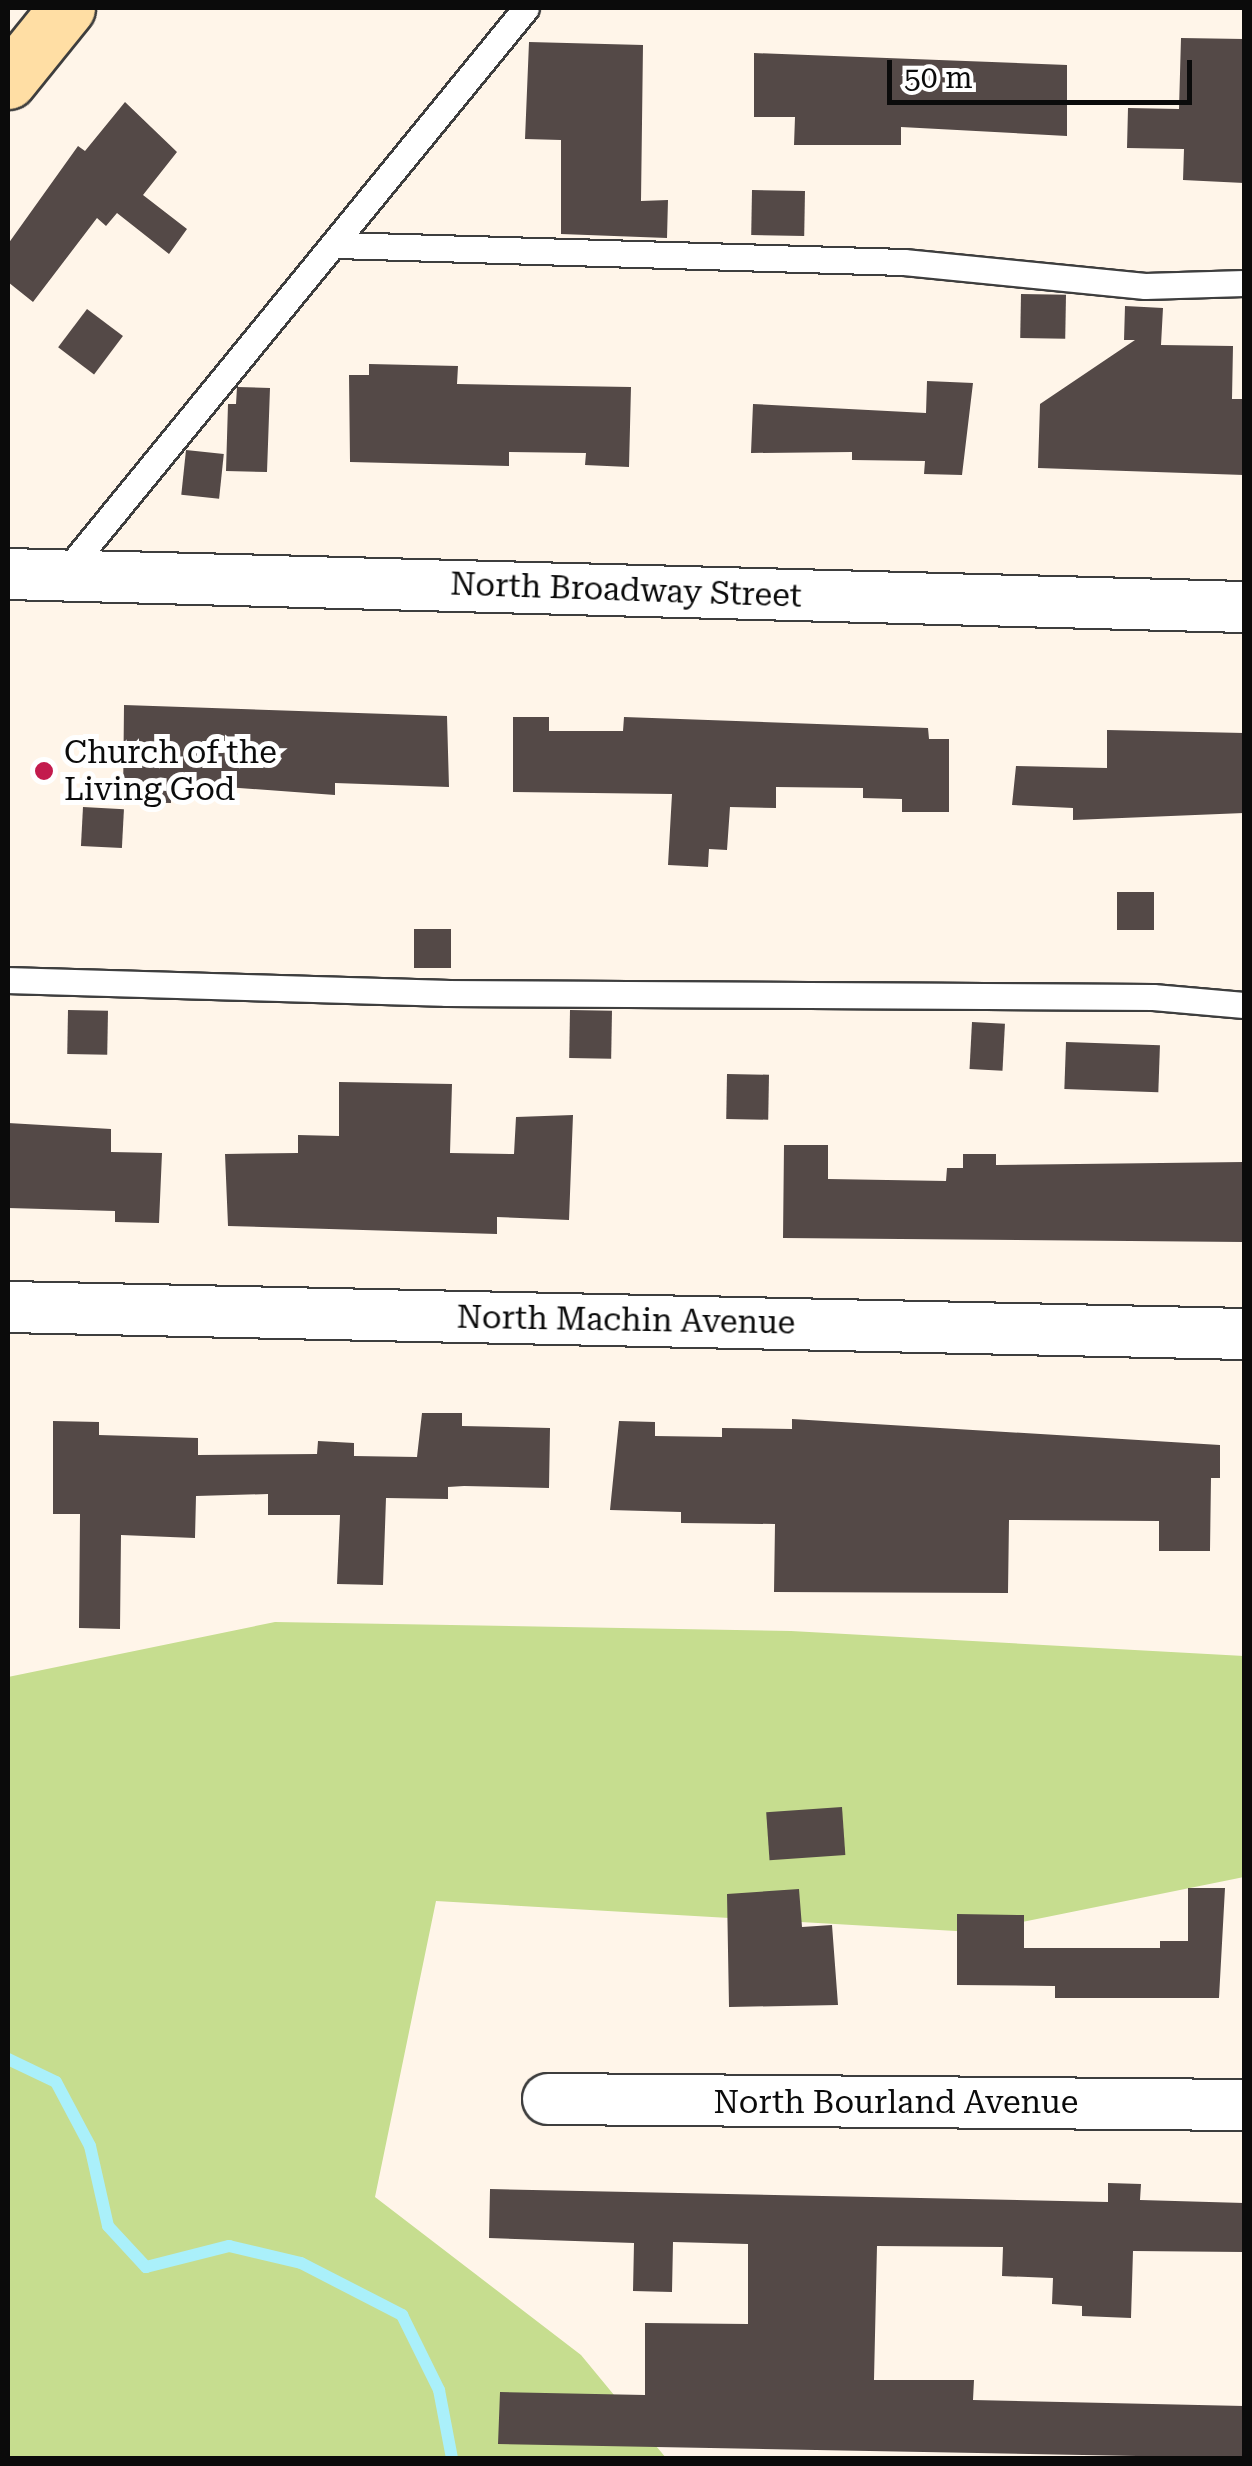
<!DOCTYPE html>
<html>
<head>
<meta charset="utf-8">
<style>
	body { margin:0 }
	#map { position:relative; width:1252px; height:2466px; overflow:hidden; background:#fff5e9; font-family:"Roboto Serif",serif }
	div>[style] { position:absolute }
	.forest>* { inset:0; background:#c6dd8f }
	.stream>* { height:12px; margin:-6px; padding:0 6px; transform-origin:6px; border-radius:6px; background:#aaf0fa }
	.building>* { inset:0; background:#544947; transform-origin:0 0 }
	.roads { filter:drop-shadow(2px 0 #3e3e3e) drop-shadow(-2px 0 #3e3e3e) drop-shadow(0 2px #3e3e3e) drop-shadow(0 -2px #3e3e3e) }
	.service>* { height:25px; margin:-12.5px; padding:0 12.5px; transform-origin:12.5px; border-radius:12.5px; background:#fff }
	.minor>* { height:50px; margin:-25px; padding:0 25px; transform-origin:25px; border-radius:25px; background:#fff }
	.secondary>* { height:55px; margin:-27.5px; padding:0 27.5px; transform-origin:27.5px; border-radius:27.5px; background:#ffdea4 }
	.dots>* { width:28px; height:28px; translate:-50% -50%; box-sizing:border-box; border:5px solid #fff; border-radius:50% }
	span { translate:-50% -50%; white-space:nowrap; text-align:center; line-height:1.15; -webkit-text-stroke:10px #fff; paint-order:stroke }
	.street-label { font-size:32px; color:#0b0b0b }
	.poi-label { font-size:32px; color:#0b0b0b }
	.left { translate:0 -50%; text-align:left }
	.frame { position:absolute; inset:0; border:10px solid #0b0b0b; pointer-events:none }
	.scale { position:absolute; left:887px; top:60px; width:305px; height:45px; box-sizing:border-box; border:5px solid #0b0b0b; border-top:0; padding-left:12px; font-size:30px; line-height:35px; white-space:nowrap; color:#0b0b0b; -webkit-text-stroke:8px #fff; paint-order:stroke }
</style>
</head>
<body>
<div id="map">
	<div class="forest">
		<div style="clip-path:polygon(275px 1622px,791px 1631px,1244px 1656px,1244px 1877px,973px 1932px,436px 1901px,375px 2197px,581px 2355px,666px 2458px,8px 2458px,8px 1677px)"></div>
	</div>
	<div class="stream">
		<div style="left:8px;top:2059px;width:53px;rotate:25.6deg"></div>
		<div style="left:56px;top:2082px;width:72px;rotate:62deg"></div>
		<div style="left:90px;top:2146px;width:82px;rotate:77.3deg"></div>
		<div style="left:108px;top:2226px;width:56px;rotate:47.2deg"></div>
		<div style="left:146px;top:2267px;width:86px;rotate:-14.2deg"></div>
		<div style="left:229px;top:2246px;width:74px;rotate:13.3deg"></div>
		<div style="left:301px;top:2263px;width:114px;rotate:27.2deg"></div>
		<div style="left:402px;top:2315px;width:84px;rotate:63.7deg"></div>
		<div style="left:439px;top:2390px;width:69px;rotate:79.2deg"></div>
	</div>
	<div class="building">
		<div style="clip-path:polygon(1181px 38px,1244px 39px,1244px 183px,1183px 180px,1184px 149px,1127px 148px,1128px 108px,1179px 109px)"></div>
		<div style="clip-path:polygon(529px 42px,643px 45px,641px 201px,668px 200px,667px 238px,561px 234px,561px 140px,525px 139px)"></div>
		<div style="clip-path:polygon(754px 53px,1067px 65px,1067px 136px,901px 127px,901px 145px,794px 145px,795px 117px,754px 117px)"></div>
		<div style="clip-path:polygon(125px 102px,177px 152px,143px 195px,187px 229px,169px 254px,117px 213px,106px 226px,97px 218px,33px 302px,8px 282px,8px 244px,78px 146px,85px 151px)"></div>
		<div style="left:752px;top:190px;width:53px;height:45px;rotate:1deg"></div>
		<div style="left:1021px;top:294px;width:45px;height:44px;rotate:1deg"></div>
		<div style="clip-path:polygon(1125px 306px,1163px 308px,1161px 345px,1233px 346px,1232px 399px,1244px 399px,1244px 475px,1038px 468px,1040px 404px,1135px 340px,1124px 340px)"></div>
		<div style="left:87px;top:309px;width:45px;height:48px;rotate:37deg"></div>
		<div style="clip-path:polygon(369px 364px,458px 366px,457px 384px,631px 387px,629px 467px,585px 465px,586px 453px,509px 452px,509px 466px,350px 462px,349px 375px,369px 375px)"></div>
		<div style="clip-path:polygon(927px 381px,973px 383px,962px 475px,924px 474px,925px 461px,852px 460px,852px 452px,751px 453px,753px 404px,926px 413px)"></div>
		<div style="clip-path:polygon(237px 387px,270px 388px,267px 472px,226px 471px,228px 404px,236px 404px)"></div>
		<div style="left:186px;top:450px;width:38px;height:45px;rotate:6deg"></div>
		<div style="clip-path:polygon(124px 705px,447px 716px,449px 787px,335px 783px,335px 795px,171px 783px,171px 803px,123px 802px)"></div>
		<div style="clip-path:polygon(513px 717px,549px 717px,549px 731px,623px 731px,624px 717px,928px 728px,929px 739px,949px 739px,949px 812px,902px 812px,902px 799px,863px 798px,863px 788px,776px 787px,776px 808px,730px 807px,727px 850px,709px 849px,708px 867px,668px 865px,672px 794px,513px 792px)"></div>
		<div style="clip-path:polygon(1107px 730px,1244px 733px,1244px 813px,1073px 820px,1073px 808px,1012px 805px,1016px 766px,1107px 768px)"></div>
		<div style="left:83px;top:807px;width:41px;height:39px;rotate:3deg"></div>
		<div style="left:1117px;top:892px;width:37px;height:38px"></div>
		<div style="left:414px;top:929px;width:37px;height:39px"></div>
		<div style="left:68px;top:1010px;width:40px;height:44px;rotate:1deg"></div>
		<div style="left:570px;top:1010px;width:42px;height:48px;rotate:1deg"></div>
		<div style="left:972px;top:1022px;width:33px;height:47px;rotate:3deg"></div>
		<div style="left:1066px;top:1042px;width:94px;height:47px;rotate:2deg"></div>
		<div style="left:727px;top:1074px;width:42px;height:45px;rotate:1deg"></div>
		<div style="clip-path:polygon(339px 1082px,452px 1084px,450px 1153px,514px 1154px,516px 1117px,573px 1115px,569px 1220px,497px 1217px,497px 1234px,228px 1226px,225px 1154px,298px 1153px,298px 1135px,339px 1136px)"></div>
		<div style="clip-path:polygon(8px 1123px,111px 1129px,111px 1152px,162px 1153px,159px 1223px,115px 1222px,115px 1211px,8px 1208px)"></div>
		<div style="clip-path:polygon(784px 1145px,828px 1145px,828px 1179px,946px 1181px,947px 1168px,963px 1168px,963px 1154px,996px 1154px,996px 1165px,1244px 1162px,1244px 1242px,783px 1238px)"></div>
		<div style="clip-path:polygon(422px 1413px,462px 1413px,462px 1426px,550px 1428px,549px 1488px,464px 1486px,448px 1487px,448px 1499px,386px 1498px,383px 1585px,337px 1584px,340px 1515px,268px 1515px,268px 1494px,196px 1496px,195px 1538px,121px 1535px,120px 1629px,79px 1628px,80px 1514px,53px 1514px,53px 1421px,99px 1422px,99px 1435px,198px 1438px,198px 1455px,317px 1454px,318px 1441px,354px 1443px,354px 1456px,417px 1457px)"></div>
		<div style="clip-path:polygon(792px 1419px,1220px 1445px,1220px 1478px,1211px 1478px,1210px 1551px,1159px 1551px,1159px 1521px,1009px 1520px,1008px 1593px,774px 1592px,775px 1524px,681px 1523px,681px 1512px,610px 1510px,619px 1421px,655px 1422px,655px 1436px,722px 1437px,722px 1428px,792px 1429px)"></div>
		<div style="left:842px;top:1807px;width:48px;height:76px;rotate:86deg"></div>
		<div style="clip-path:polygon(1188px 1888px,1225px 1888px,1219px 1998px,1055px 1998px,1055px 1986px,957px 1985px,957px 1914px,1024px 1915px,1024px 1948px,1160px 1948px,1160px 1941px,1188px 1941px)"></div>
		<div style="clip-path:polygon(799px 1889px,802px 1927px,832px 1925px,838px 2005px,729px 2007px,727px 1894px)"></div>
		<div style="clip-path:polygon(1108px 2183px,1141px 2184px,1140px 2200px,1244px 2203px,1244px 2252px,1133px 2251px,1131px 2318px,1082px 2316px,1082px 2306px,1052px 2304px,1053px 2278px,1002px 2276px,1003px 2247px,877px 2246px,874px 2380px,974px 2380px,973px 2400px,1244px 2406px,1244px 2458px,498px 2444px,500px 2392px,645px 2395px,645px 2323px,748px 2324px,748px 2244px,673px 2242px,672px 2292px,633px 2291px,634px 2243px,489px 2238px,490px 2189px,1108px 2202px)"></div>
	</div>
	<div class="roads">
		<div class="service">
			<div style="left:337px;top:245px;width:567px;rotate:1.72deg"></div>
			<div style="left:904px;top:262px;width:242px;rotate:5.7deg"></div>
			<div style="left:1145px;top:286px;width:99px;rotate:-1.7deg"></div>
			<div style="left:63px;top:575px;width:732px;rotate:-50.77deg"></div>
			<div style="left:8px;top:980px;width:438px;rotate:1.7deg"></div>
			<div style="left:446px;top:993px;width:707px;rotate:0.32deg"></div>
			<div style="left:1153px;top:997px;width:91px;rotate:5deg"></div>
		</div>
		<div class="minor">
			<div style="left:8px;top:574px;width:1236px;rotate:1.53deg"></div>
			<div style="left:8px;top:1307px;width:1236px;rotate:1.25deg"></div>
			<div style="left:548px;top:2099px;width:696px;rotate:0.49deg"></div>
		</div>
		<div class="secondary">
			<div style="left:8px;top:81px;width:94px;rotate:-51.1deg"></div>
		</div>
	</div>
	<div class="dots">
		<div style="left:44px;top:771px;background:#c31b4d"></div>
	</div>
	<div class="street-label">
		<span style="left:626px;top:590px;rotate:2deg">North Broadway Street</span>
		<span style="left:626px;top:1320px;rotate:1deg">North Machin Avenue</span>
		<span style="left:896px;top:2102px">North Bourland Avenue</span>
	</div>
	<div class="poi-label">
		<span class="left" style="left:64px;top:771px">Church of the<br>Living God</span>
	</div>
	<div class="frame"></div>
	<div class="scale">50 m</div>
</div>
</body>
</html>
